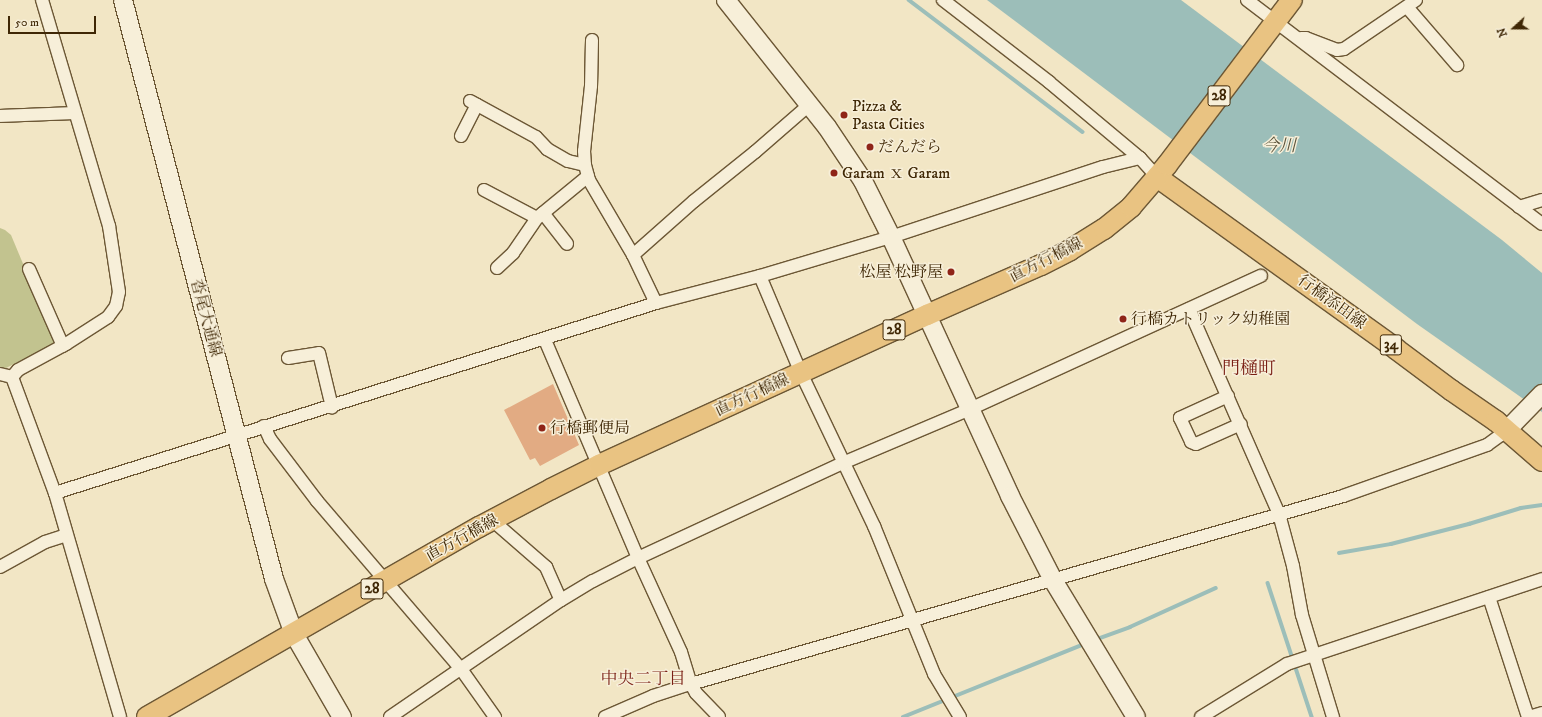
<!DOCTYPE html>
<html>
<head>
<meta charset="utf-8">
<style>
	body { margin:0 }
	#map { position:relative; width:1542px; height:717px; overflow:hidden; background:#f2e6c5; font-family:"IM FELL DW Pica","Noto Serif JP",serif }
	div>[style] { position:absolute }
	.green>* { inset:0; background:#c2c38f }
	.water>* { inset:0; background:#9cbeb9 }
	.stream>* { height:3.5px; margin:-1.75px; padding:0 1.75px; transform-origin:1.75px; border-radius:1.75px; background:#9cbeb9 }
	.building>* { inset:0; background:#e2ab83 }
	.roads { filter:drop-shadow(1px 0 #6c5735) drop-shadow(-1px 0 #6c5735) drop-shadow(0 1px #6c5735) drop-shadow(0 -1px #6c5735) }
	.street>* { height:12px; margin:-6px; padding:0 6px; transform-origin:6px; border-radius:6px; background:#f7efd9 }
	.secondary>* { height:18px; margin:-9px; padding:0 9px; transform-origin:9px; border-radius:9px; background:#f7efd9 }
	.primary>* { height:20px; margin:-10px; padding:0 10px; transform-origin:10px; border-radius:10px; background:#e9c382 }
	.dots>* { width:11px; height:11px; translate:-50% -50%; box-sizing:border-box; border:2px solid #f7efd9; border-radius:50% }
	span { translate:-50% -50%; white-space:nowrap; text-align:center; line-height:1.15; -webkit-text-stroke:3px #f7efd9; paint-order:stroke }
	.shield-label span { padding:1px 3px; background:#f7efd9; border:1px solid; border-radius:3px; -webkit-text-stroke-width:0 }
	.shield-label { font-size:15px; color:#3f2705; font-weight:700 }
	.poi-label { font-size:16px; color:#3f2705 }
	.left { translate:0 -50%; text-align:left }
	.right { translate:-100% -50%; text-align:right }
	.street-label { font-size:16px; color:#3f2705 }
	.water-label { font-size:17px; color:#5b543b; font-style:italic }
	.neighbourhood-label { font-size:17px; color:#7a1f14 }
	.quarter-label { font-size:18px; color:#7a1f14 }
	.north { position:absolute; left:1494px; top:8px; width:40px; height:40px; -webkit-text-stroke:3px #f7efd9; paint-order:stroke; rotate:249deg; font-size:11px; font-weight:700; line-height:16px; text-align:center; color:#3f2705 }
	.north::after { content:''; display:block; margin:auto; width:14px; height:18px; background:#3f2705; clip-path:polygon(50% 0,100% 100%,50% 72%,0 100%) }
	.scale { position:absolute; left:8px; top:16px; width:88px; height:18px; box-sizing:border-box; border:2px solid #3f2705; border-top:0; padding-left:5px; font-size:12px; line-height:14px; white-space:nowrap; color:#3f2705; -webkit-text-stroke:3px #f7efd9; paint-order:stroke }
</style>
</head>
<body>
<div id="map">
	<div class="green">
		<div style="clip-path:polygon(0 228px,5px 230px,11px 235px,52px 333px,54px 344px,0 371px)"></div>
	</div>
	<div class="water">
		<div style="clip-path:polygon(987px 0,1181px 0,1502px 240px,1542px 273px,1542px 412px,1417px 324px)"></div>
	</div>
	<div class="stream">
		<div style="left:909px;top:0;width:218px;rotate:37.2deg"></div>
		<div style="left:1339px;top:553px;width:53px;rotate:-9.8deg"></div>
		<div style="left:1391px;top:544px;width:81px;rotate:-14.4deg"></div>
		<div style="left:1469px;top:524px;width:54px;rotate:-17.1deg"></div>
		<div style="left:1521px;top:508px;width:21px;rotate:-8deg"></div>
		<div style="left:1268px;top:583px;width:141px;rotate:71.8deg"></div>
		<div style="left:1095px;top:640px;width:37px;rotate:-20deg"></div>
		<div style="left:1130px;top:627px;width:94px;rotate:-24.4deg"></div>
		<div style="left:903px;top:717px;width:196px;rotate:-21.9deg"></div>
	</div>
	<div class="building">
		<div style="clip-path:polygon(553px 384px,579px 445px,540px 466px,535px 458px,530px 460px,504px 410px)"></div>
	</div>
	<div class="roads">
		<div class="street">
			<div style="left:943px;top:0;width:134px;rotate:37.7deg"></div>
			<div style="left:1049px;top:82px;width:119px;rotate:39.9deg"></div>
			<div style="left:1140px;top:158px;width:25px;rotate:48deg"></div>
			<div style="left:1247px;top:0;width:370px;rotate:37.2deg"></div>
			<div style="left:1407px;top:7px;width:77px;rotate:49.2deg"></div>
			<div style="left:1301px;top:38px;width:5px"></div>
			<div style="left:1306px;top:38px;width:33px;rotate:21deg"></div>
			<div style="left:1337px;top:50px;width:7px;rotate:-8deg"></div>
			<div style="left:1344px;top:49px;width:87px;rotate:-34.2deg"></div>
			<div style="left:592px;top:40px;width:46px;rotate:91.2deg"></div>
			<div style="left:591px;top:86px;width:65px;rotate:96.1deg"></div>
			<div style="left:584px;top:151px;width:14px;rotate:86deg"></div>
			<div style="left:585px;top:165px;width:16px;rotate:75deg"></div>
			<div style="left:589px;top:180px;width:87px;rotate:59.6deg"></div>
			<div style="left:633px;top:255px;width:53px;rotate:64.4deg"></div>
			<div style="left:470px;top:101px;width:75px;rotate:28.6deg"></div>
			<div style="left:536px;top:137px;width:16px;rotate:47deg"></div>
			<div style="left:547px;top:149px;width:24px;rotate:30deg"></div>
			<div style="left:568px;top:161px;width:17px;rotate:13deg"></div>
			<div style="left:0;top:116px;width:75px;rotate:-2.3deg"></div>
			<div style="left:461px;top:136px;width:35px;rotate:-63deg"></div>
			<div style="left:484px;top:190px;width:60px;rotate:27.8deg"></div>
			<div style="left:537px;top:218px;width:66px;rotate:-39.5deg"></div>
			<div style="left:1519px;top:207px;width:24px;rotate:-17deg"></div>
			<div style="left:543px;top:213px;width:39px;rotate:52deg"></div>
			<div style="left:633px;top:255px;width:81px;rotate:-41.5deg"></div>
			<div style="left:694px;top:201px;width:78px;rotate:-38.8deg"></div>
			<div style="left:755px;top:152px;width:72px;rotate:-41deg"></div>
			<div style="left:497px;top:268px;width:22px;rotate:-43deg"></div>
			<div style="left:513px;top:253px;width:42px;rotate:-55.6deg"></div>
			<div style="left:29px;top:269px;width:84px;rotate:66.2deg"></div>
			<div style="left:760px;top:276px;width:105px;rotate:67.1deg"></div>
			<div style="left:801px;top:373px;width:170px;rotate:64.5deg"></div>
			<div style="left:874px;top:526px;width:160px;rotate:67.9deg"></div>
			<div style="left:934px;top:674px;width:50px;rotate:58.8deg"></div>
			<div style="left:1189px;top:309px;width:224px;rotate:66.3deg"></div>
			<div style="left:1279px;top:514px;width:54px;rotate:74.9deg"></div>
			<div style="left:1293px;top:566px;width:50px;rotate:79.6deg"></div>
			<div style="left:1302px;top:615px;width:107px;rotate:73.1deg"></div>
			<div style="left:545px;top:340px;width:237px;rotate:66.9deg"></div>
			<div style="left:638px;top:558px;width:103px;rotate:65.4deg"></div>
			<div style="left:681px;top:652px;width:34px;rotate:73deg"></div>
			<div style="left:691px;top:684px;width:10px;rotate:61deg"></div>
			<div style="left:696px;top:693px;width:33px;rotate:46deg"></div>
			<div style="left:288px;top:358px;width:31px;rotate:-9deg"></div>
			<div style="left:319px;top:353px;width:56px;rotate:76.5deg"></div>
			<div style="left:0;top:374px;width:12px;rotate:14deg"></div>
			<div style="left:12px;top:377px;width:9px;rotate:-49deg"></div>
			<div style="left:18px;top:370px;width:55px;rotate:-28.4deg"></div>
			<div style="left:66px;top:344px;width:50px;rotate:-32.7deg"></div>
			<div style="left:108px;top:317px;width:14px;rotate:-54deg"></div>
			<div style="left:116px;top:306px;width:14px;rotate:-78deg"></div>
			<div style="left:119px;top:292px;width:67px;rotate:-98.6deg"></div>
			<div style="left:109px;top:226px;width:236px;rotate:-106.5deg"></div>
			<div style="left:12px;top:377px;width:124px;rotate:69.7deg"></div>
			<div style="left:55px;top:493px;width:233px;rotate:73.8deg"></div>
			<div style="left:1228px;top:396px;width:53px;rotate:155.4deg"></div>
			<div style="left:1180px;top:418px;width:26px;rotate:65deg"></div>
			<div style="left:1191px;top:442px;width:5px;rotate:22deg"></div>
			<div style="left:1196px;top:444px;width:49px;rotate:-24deg"></div>
			<div style="left:264px;top:426px;width:14px;rotate:65deg"></div>
			<div style="left:270px;top:439px;width:78px;rotate:52.8deg"></div>
			<div style="left:317px;top:501px;width:221px;rotate:49.4deg"></div>
			<div style="left:461px;top:669px;width:59px;rotate:54.7deg"></div>
			<div style="left:55px;top:493px;width:630px;rotate:-17.54deg"></div>
			<div style="left:656px;top:303px;width:107px;rotate:-14.6deg"></div>
			<div style="left:760px;top:276px;width:137px;rotate:-16.6deg"></div>
			<div style="left:891px;top:237px;width:223px;rotate:-18.3deg"></div>
			<div style="left:1103px;top:167px;width:38px;rotate:-14deg"></div>
			<div style="left:492px;top:520px;width:72px;rotate:41deg"></div>
			<div style="left:546px;top:567px;width:36px;rotate:66deg"></div>
			<div style="left:0;top:567px;width:51px;rotate:-29.1deg"></div>
			<div style="left:45px;top:542px;width:22px;rotate:-18deg"></div>
			<div style="left:1489px;top:597px;width:126px;rotate:72deg"></div>
			<div style="left:390px;top:717px;width:207px;rotate:-34.4deg"></div>
			<div style="left:561px;top:600px;width:37px;rotate:-31deg"></div>
			<div style="left:593px;top:581px;width:51px;rotate:-27.1deg"></div>
			<div style="left:638px;top:558px;width:226px;rotate:-24.9deg"></div>
			<div style="left:843px;top:463px;width:138px;rotate:-23deg"></div>
			<div style="left:970px;top:409px;width:320px;rotate:-24.6deg"></div>
			<div style="left:605px;top:717px;width:52px;rotate:-23.6deg"></div>
			<div style="left:653px;top:696px;width:40px;rotate:-18deg"></div>
			<div style="left:691px;top:684px;width:679px;rotate:-16.08deg"></div>
			<div style="left:1343px;top:496px;width:153px;rotate:-19.5deg"></div>
			<div style="left:1487px;top:445px;width:24px;rotate:-36deg"></div>
			<div style="left:1201px;top:717px;width:101px;rotate:-31.6deg"></div>
			<div style="left:1287px;top:664px;width:269px;rotate:-18.4deg"></div>
			<div style="left:1529px;top:717px;width:14px;rotate:-17deg"></div>
		</div>
		<div class="secondary">
			<div style="left:123px;top:0;width:598px;rotate:75.38deg"></div>
			<div style="left:274px;top:579px;width:59px;rotate:70deg"></div>
			<div style="left:294px;top:634px;width:96px;rotate:60deg"></div>
			<div style="left:726px;top:0;width:162px;rotate:51.5deg"></div>
			<div style="left:827px;top:127px;width:65px;rotate:56.3deg"></div>
			<div style="left:863px;top:181px;width:63px;rotate:63.4deg"></div>
			<div style="left:891px;top:237px;width:285px;rotate:65.3deg"></div>
			<div style="left:1010px;top:496px;width:94px;rotate:62.9deg"></div>
			<div style="left:1053px;top:580px;width:160px;rotate:58.8deg"></div>
			<div style="left:1506px;top:431px;width:52px;rotate:-45.8deg"></div>
		</div>
		<div class="primary">
			<div style="left:1157px;top:177px;width:294px;rotate:35.7deg"></div>
			<div style="left:1396px;top:349px;width:69px;rotate:36.7deg"></div>
			<div style="left:1451px;top:390px;width:55px;rotate:34.6deg"></div>
			<div style="left:1496px;top:421px;width:61px;rotate:41deg"></div>
			<div style="left:147px;top:717px;width:383px;rotate:-29.8deg"></div>
			<div style="left:479px;top:527px;width:81px;rotate:-27.8deg"></div>
			<div style="left:551px;top:489px;width:54px;rotate:-26.6deg"></div>
			<div style="left:599px;top:465px;width:361px;rotate:-24.6deg"></div>
			<div style="left:927px;top:315px;width:124px;rotate:-23.7deg"></div>
			<div style="left:1041px;top:265px;width:33px;rotate:-27deg"></div>
			<div style="left:1070px;top:250px;width:40px;rotate:-32deg"></div>
			<div style="left:1104px;top:229px;width:35px;rotate:-39deg"></div>
			<div style="left:1131px;top:207px;width:55px;rotate:-49.4deg"></div>
			<div style="left:1167px;top:165px;width:207px;rotate:-52.9deg"></div>
		</div>
	</div>
	<div class="dots">
		<div style="left:844px;top:115px;background:#8f2418"></div>
		<div style="left:870px;top:147px;background:#8f2418"></div>
		<div style="left:834px;top:173px;background:#8f2418"></div>
		<div style="left:951px;top:272px;background:#8f2418"></div>
		<div style="left:1123px;top:319px;background:#8f2418"></div>
		<div style="left:542px;top:428px;background:#8f2418"></div>
	</div>
	<div class="shield-label">
		<span style="left:1219px;top:96px">28</span>
		<span style="left:894px;top:330px">28</span>
		<span style="left:1391px;top:345px">34</span>
		<span style="left:372px;top:589px">28</span>
	</div>
	<div class="poi-label">
		<span class="left" style="left:852px;top:115px">Pizza &amp;<br>Pasta Cities</span>
		<span class="left" style="left:878px;top:147px">だんだら</span>
		<span class="left" style="left:842px;top:173px">Garam ｘ Garam</span>
		<span class="right" style="left:943px;top:272px">松屋 松野屋</span>
		<span class="left" style="left:1131px;top:319px">行橋カトリック幼稚園</span>
		<span class="left" style="left:550px;top:428px">行橋郵便局</span>
	</div>
	<div class="street-label">
		<span style="left:1046px;top:260px;rotate:-27deg">直方行橋線</span>
		<span style="left:1332px;top:302px;rotate:36deg">行橋添田線</span>
		<span style="left:206px;top:318px;rotate:75deg">沓尾大通線</span>
		<span style="left:752px;top:395px;rotate:-25deg">直方行橋線</span>
		<span style="left:462px;top:538px;rotate:-29deg">直方行橋線</span>
	</div>
	<div class="water-label">
		<span style="left:1279px;top:147px">今川</span>
	</div>
	<div class="neighbourhood-label">
		<span style="left:643px;top:680px">中央二丁目</span>
	</div>
	<div class="quarter-label">
		<span style="left:1249px;top:369px">門樋町</span>
	</div>
	<div class="north">N</div>
	<div class="scale">50 m</div>
</div>
</body>
</html>
